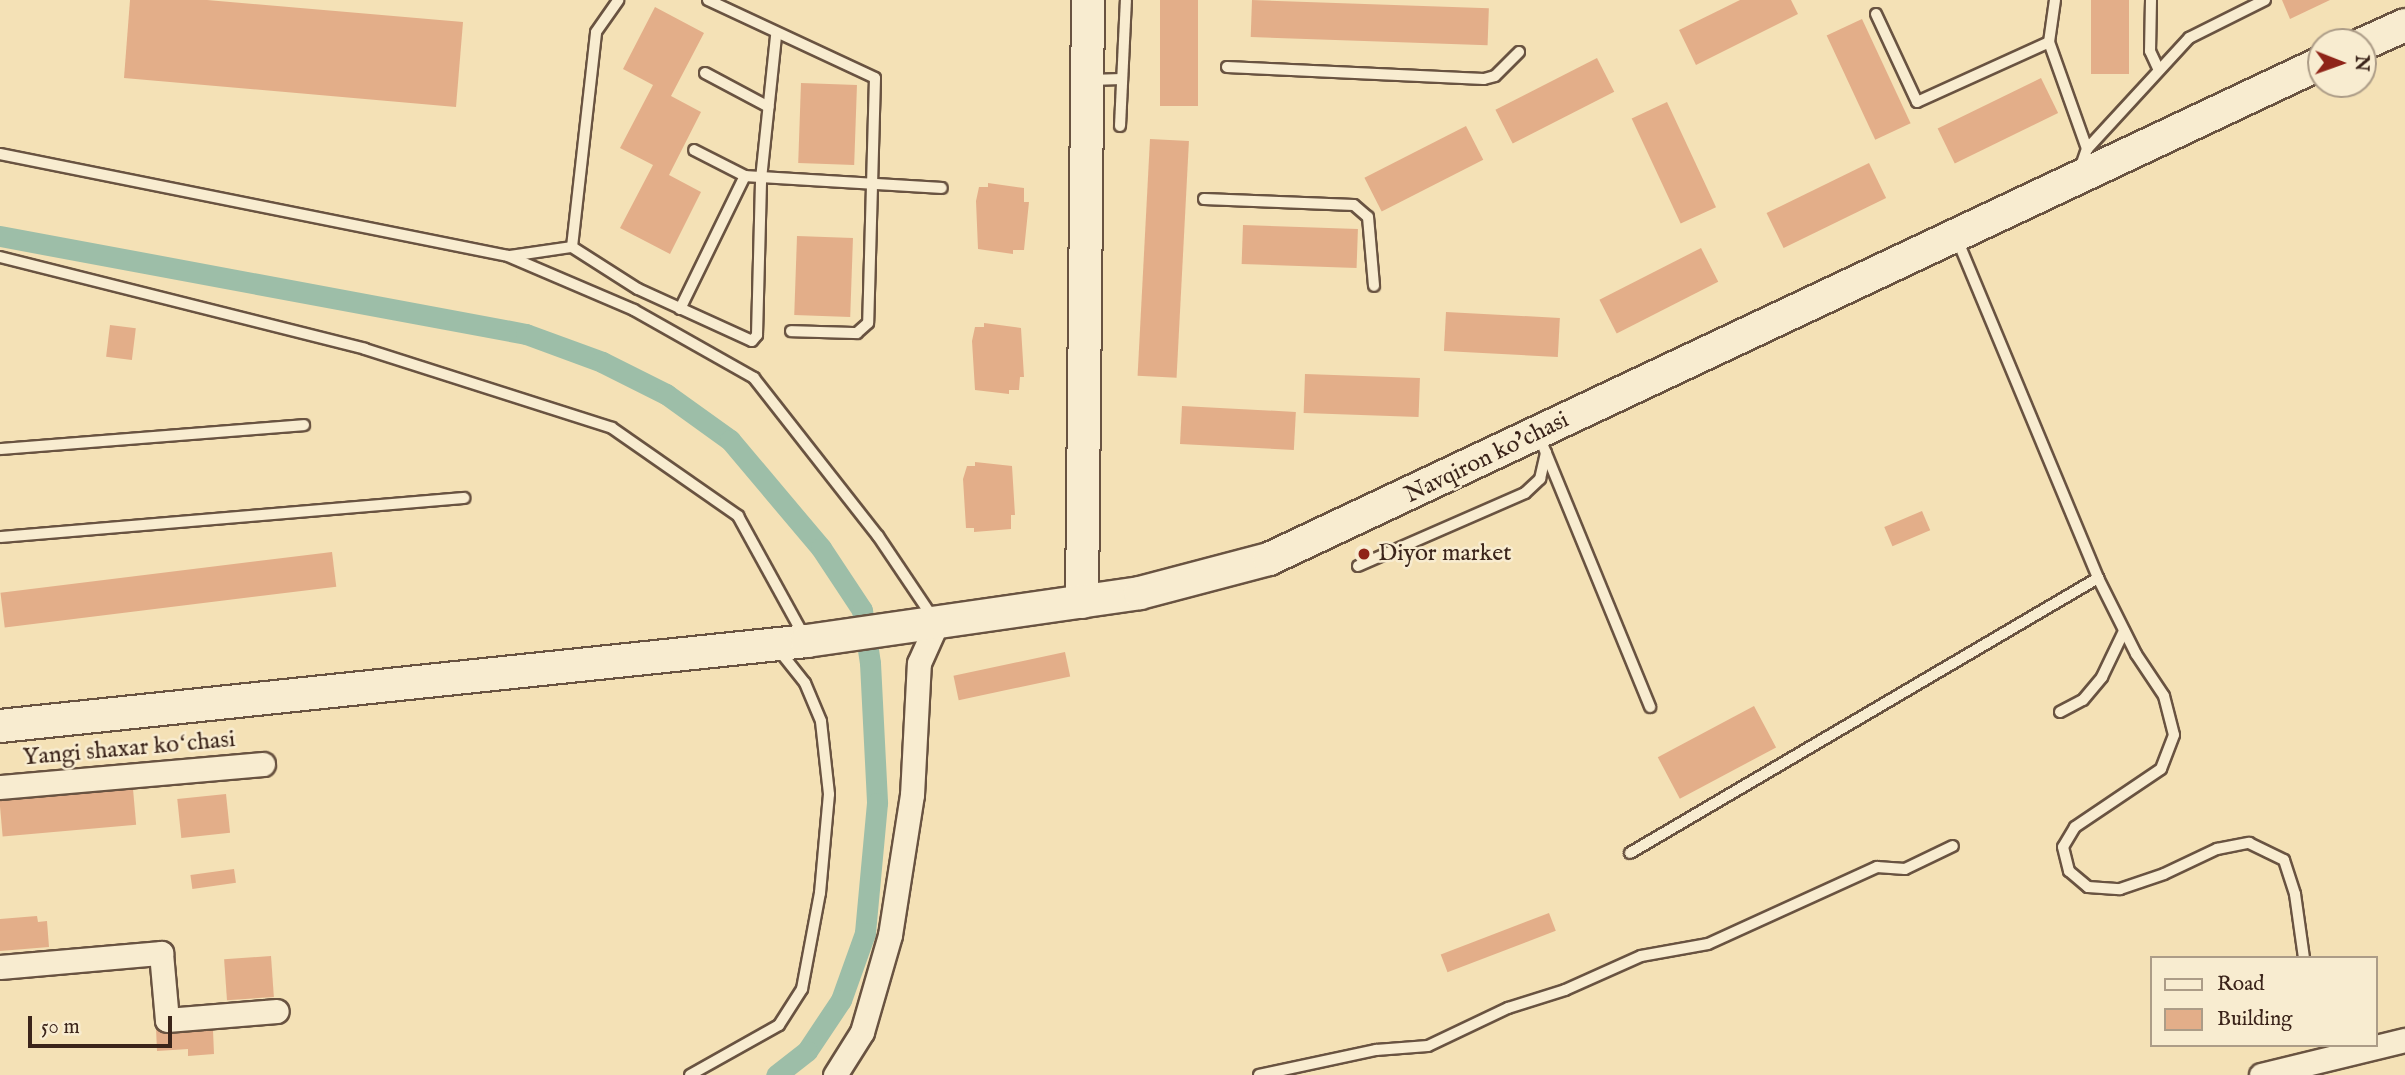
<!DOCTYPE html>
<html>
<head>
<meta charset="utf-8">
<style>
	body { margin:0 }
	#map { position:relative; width:2405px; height:1075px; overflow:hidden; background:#f4e1b6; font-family:"IM FELL English",serif }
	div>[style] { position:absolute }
	.canal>* { height:21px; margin:-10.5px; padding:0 10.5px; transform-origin:10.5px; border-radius:10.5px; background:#9dbea8 }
	.building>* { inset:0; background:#e3ae89; transform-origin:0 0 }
	.roads { filter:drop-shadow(2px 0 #695341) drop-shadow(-2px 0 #695341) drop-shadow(0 2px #695341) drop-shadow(0 -2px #695341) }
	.lane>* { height:10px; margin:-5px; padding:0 5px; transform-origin:5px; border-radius:5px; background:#f8ecd0 }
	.street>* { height:23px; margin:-11.5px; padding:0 11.5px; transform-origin:11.5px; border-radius:11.5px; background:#f8ecd0 }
	.secondary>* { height:32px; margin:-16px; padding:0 16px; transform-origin:16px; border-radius:16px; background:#f8ecd0 }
	.dots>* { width:19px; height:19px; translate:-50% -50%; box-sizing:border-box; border:4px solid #f8ecd0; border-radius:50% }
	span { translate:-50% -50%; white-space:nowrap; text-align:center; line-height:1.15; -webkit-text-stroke:5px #f8ecd0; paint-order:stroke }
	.street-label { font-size:24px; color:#3b241a }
	.poi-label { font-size:24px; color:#3b241a }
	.left { translate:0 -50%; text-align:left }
	.legend { position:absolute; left:2150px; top:956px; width:228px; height:91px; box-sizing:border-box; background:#f8ecd0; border:2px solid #ac9c87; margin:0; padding:9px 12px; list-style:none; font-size:21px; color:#3b241a }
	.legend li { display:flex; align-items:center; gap:14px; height:35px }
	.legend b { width:35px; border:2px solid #ac9c87 }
	.north { position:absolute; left:2307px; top:28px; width:70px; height:70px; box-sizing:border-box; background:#f8ecd0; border:2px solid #ac9c87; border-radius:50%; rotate:91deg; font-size:19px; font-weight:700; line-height:28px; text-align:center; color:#3b241a }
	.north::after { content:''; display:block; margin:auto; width:24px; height:32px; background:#8f2418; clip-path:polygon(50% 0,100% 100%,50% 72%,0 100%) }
	.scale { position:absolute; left:28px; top:1016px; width:144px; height:32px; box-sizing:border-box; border:4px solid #3b241a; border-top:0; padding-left:9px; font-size:21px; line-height:24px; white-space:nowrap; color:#3b241a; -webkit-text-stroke:5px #f8ecd0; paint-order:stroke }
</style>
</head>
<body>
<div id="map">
	<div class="canal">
		<div style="left:0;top:236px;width:535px;rotate:10.55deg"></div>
		<div style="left:526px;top:334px;width:81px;rotate:20.2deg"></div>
		<div style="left:602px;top:362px;width:72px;rotate:26.6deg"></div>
		<div style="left:666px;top:394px;width:79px;rotate:35.7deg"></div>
		<div style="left:730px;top:440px;width:141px;rotate:49.9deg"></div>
		<div style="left:821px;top:548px;width:74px;rotate:56.5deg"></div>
		<div style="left:862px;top:610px;width:54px;rotate:81.4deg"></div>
		<div style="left:870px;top:663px;width:140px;rotate:87.1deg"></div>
		<div style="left:877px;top:803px;width:131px;rotate:95.3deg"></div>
		<div style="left:865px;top:933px;width:71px;rotate:109.7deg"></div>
		<div style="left:841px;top:1000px;width:61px;rotate:123.7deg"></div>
		<div style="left:807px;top:1051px;width:39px;rotate:142deg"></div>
	</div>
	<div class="building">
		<div style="clip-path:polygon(130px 0,207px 0,463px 22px,456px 107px,124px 78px)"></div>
		<div style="left:1160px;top:0;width:38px;height:106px"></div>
		<div style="left:1252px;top:0;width:237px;height:37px;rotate:2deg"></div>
		<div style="clip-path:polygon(1740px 0,1791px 0,1798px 14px,1696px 65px,1679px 30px)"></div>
		<div style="left:2091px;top:0;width:38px;height:74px"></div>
		<div style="clip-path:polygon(2282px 0,2330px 0,2290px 19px)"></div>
		<div style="clip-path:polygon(655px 7px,704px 33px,671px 96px,701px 112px,669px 175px,701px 192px,670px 254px,620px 228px,653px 165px,620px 148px,653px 85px,623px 69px)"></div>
		<div style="left:1862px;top:19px;width:115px;height:39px;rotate:65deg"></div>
		<div style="left:1597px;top:58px;width:38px;height:114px;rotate:63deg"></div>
		<div style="left:2041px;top:78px;width:39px;height:115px;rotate:64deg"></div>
		<div style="left:801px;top:83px;width:56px;height:80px;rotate:2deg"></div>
		<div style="left:1667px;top:102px;width:116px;height:39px;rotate:65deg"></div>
		<div style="left:1466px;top:126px;width:38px;height:114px;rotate:63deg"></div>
		<div style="left:1150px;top:139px;width:39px;height:237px;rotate:3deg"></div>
		<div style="left:1869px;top:163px;width:39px;height:114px;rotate:64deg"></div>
		<div style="clip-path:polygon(988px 183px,1024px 188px,1024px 202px,1029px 202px,1024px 250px,1013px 250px,1013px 254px,978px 249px,976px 201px,979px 187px,988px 187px)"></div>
		<div style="left:1243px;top:225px;width:115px;height:39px;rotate:2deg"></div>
		<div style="left:797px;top:236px;width:56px;height:79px;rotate:2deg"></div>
		<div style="left:1701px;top:248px;width:38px;height:114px;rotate:63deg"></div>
		<div style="left:1446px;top:312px;width:114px;height:39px;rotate:3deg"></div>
		<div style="clip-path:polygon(984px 323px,1021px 328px,1024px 377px,1020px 377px,1019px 390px,1009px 390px,1009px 394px,975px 390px,972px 341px,975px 327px,984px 327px)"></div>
		<div style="left:110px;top:325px;width:26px;height:32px;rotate:7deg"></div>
		<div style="left:1305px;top:374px;width:115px;height:39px;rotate:2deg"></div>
		<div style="left:1182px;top:406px;width:114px;height:38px;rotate:3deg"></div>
		<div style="clip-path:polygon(975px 462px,1012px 466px,1015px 515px,1011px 515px,1011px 529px,974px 532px,974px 528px,966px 528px,963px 479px,967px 466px,975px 466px)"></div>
		<div style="left:1922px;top:511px;width:21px;height:41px;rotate:67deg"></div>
		<div style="left:332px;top:552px;width:35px;height:334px;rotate:83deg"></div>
		<div style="left:1065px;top:652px;width:25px;height:114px;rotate:78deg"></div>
		<div style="left:1754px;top:706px;width:47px;height:109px;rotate:62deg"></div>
		<div style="left:133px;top:789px;width:36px;height:134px;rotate:85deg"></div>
		<div style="left:226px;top:794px;width:39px;height:49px;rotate:84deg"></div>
		<div style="left:234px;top:869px;width:14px;height:44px;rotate:82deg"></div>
		<div style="left:1549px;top:913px;width:19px;height:116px;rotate:69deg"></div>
		<div style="clip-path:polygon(37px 916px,38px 922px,47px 921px,49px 947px,0 951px,0 919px)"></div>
		<div style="left:271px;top:956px;width:41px;height:47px;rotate:86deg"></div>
		<div style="clip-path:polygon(156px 1028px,168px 1034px,213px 1030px,214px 1054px,188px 1056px,188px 1049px,157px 1051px)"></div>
	</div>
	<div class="roads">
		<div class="lane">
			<div style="left:708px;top:0;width:184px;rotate:25deg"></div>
			<div style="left:875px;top:78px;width:245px;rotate:91.6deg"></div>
			<div style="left:868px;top:323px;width:15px;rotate:138deg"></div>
			<div style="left:857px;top:333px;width:66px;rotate:-178.3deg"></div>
			<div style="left:2055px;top:0;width:42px;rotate:98.1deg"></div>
			<div style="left:2049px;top:42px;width:114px;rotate:70.4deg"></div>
			<div style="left:2151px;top:0;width:51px;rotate:91.1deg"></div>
			<div style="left:2150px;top:51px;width:21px;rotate:65deg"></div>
			<div style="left:1876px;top:14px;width:97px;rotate:65deg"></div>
			<div style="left:1917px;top:102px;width:145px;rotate:-24.4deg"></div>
			<div style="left:1227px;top:67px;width:257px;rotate:2.7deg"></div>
			<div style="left:1484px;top:79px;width:11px;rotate:-15deg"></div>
			<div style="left:1495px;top:76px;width:34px;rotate:-45deg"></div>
			<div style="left:705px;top:73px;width:72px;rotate:28deg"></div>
			<div style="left:1090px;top:80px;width:32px;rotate:-2deg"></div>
			<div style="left:1120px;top:126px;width:126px;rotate:-87.3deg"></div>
			<div style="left:0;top:154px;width:518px;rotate:11.35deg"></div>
			<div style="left:508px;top:256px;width:137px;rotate:23.2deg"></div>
			<div style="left:634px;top:310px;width:138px;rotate:29.5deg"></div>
			<div style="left:754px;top:378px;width:201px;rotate:51.9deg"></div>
			<div style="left:878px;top:536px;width:99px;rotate:56.1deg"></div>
			<div style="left:2080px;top:169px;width:21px;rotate:-71deg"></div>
			<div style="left:2087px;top:149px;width:151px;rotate:-47.4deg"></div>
			<div style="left:2189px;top:38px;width:85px;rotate:-26.6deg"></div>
			<div style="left:745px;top:176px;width:197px;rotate:3.5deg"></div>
			<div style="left:1204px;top:199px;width:150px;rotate:2.3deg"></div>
			<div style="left:1354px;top:205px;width:18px;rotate:41deg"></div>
			<div style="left:1368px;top:217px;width:69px;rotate:85deg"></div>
			<div style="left:1957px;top:239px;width:367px;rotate:67.4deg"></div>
			<div style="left:2098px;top:578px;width:85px;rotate:63.4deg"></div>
			<div style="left:2136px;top:654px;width:50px;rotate:56.3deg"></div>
			<div style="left:2164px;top:696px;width:40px;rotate:75.6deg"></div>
			<div style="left:2174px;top:735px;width:36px;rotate:111deg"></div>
			<div style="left:2161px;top:769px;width:104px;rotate:146deg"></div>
			<div style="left:2075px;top:827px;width:23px;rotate:121deg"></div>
			<div style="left:2063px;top:847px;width:25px;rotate:76deg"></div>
			<div style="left:2069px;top:871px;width:25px;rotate:40deg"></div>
			<div style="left:2088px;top:887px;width:32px;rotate:4deg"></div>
			<div style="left:2120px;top:889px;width:46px;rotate:-18.8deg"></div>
			<div style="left:2164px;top:874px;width:59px;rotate:-25.3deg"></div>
			<div style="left:2217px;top:849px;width:33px;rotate:-11deg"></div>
			<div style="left:2249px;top:843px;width:39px;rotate:26deg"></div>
			<div style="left:2284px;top:860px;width:36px;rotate:72deg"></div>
			<div style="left:2295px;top:894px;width:65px;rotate:82deg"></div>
			<div style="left:572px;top:247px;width:216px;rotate:-83.6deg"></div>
			<div style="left:596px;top:32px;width:39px;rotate:-55deg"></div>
			<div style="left:510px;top:256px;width:63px;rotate:-8.3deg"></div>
			<div style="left:572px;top:247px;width:78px;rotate:32.5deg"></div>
			<div style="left:638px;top:289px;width:125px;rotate:24.5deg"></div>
			<div style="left:752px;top:341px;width:8px;rotate:-50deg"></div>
			<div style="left:757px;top:335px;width:156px;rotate:-88.5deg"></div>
			<div style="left:761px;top:179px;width:144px;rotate:-84deg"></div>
			<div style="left:0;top:257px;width:376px;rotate:14.1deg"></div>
			<div style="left:365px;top:349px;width:259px;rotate:17.7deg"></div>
			<div style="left:612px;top:428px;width:154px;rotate:34.9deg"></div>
			<div style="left:738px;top:516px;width:139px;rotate:61.2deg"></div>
			<div style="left:680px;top:309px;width:148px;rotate:-64deg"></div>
			<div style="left:745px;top:176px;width:57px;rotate:-153deg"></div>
			<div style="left:1539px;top:436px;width:293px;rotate:67.7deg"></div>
			<div style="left:0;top:449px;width:305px;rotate:-4.5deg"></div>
			<div style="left:0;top:537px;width:466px;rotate:-4.8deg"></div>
			<div style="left:1358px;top:566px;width:182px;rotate:-23.6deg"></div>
			<div style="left:1525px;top:493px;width:21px;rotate:-43deg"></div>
			<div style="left:1540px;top:479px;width:27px;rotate:-77deg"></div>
			<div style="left:2060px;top:712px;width:26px;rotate:-28deg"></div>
			<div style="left:2083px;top:700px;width:30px;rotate:-50deg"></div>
			<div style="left:2102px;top:677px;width:51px;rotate:-64.4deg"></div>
			<div style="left:1630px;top:853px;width:543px;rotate:-30.44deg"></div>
			<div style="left:690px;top:1075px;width:102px;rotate:-29.3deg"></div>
			<div style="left:779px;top:1025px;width:43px;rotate:-57.4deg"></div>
			<div style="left:802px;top:989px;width:98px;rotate:-79.4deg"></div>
			<div style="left:820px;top:893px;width:99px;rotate:-84.8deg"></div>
			<div style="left:829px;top:794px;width:73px;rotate:-96.3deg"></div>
			<div style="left:821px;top:721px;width:41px;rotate:-112.8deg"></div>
			<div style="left:805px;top:683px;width:43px;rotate:-128.5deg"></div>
			<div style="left:1259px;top:1075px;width:120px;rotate:-12.1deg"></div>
			<div style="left:1376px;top:1050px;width:52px;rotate:-4.4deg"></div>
			<div style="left:1428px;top:1046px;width:89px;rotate:-25.4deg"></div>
			<div style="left:1508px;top:1008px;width:60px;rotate:-17.5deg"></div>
			<div style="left:1565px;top:990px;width:83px;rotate:-24.1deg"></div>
			<div style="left:1641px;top:956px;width:68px;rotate:-10.2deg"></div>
			<div style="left:1708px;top:944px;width:186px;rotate:-24.5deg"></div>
			<div style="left:1877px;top:867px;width:28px;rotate:4deg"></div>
			<div style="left:1905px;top:869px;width:53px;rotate:-25.6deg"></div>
		</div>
		<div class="street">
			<div style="left:0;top:787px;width:264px;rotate:-5deg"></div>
			<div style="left:0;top:967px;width:162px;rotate:-5deg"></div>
			<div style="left:161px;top:953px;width:67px;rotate:84.9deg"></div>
			<div style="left:167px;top:1020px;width:110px;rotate:-4.7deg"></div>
			<div style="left:835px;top:1075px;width:51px;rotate:-57.9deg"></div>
			<div style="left:862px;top:1032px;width:101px;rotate:-73.9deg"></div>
			<div style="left:890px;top:935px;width:142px;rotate:-81.1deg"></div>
			<div style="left:912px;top:795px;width:132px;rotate:-87deg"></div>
			<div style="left:919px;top:663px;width:44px;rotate:-65.8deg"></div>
			<div style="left:2261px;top:1075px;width:148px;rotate:-13.7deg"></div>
		</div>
		<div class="secondary">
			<div style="left:2363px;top:44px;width:46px;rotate:-24.3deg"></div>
			<div style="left:1082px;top:602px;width:602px;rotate:-89.43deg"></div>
			<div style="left:0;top:726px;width:811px;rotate:-6.01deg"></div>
			<div style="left:807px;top:641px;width:336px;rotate:-8.2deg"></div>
			<div style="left:1140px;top:593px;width:133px;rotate:-14.8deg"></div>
			<div style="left:1269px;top:559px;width:1163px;rotate:-25.24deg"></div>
		</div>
	</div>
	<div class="dots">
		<div style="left:1364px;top:554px;background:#8f2418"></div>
	</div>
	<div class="street-label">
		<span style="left:1487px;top:458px;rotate:-26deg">Navqiron ko'chasi</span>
		<span style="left:129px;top:749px;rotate:-5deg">Yangi shaxar koʻchasi</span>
	</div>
	<div class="poi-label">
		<span class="left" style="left:1378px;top:554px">Diyor market</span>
	</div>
	<ul class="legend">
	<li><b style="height:9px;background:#f8ecd0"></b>Road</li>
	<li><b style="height:19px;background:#e3ae89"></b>Building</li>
	</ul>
	<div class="north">N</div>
	<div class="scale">50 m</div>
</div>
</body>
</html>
